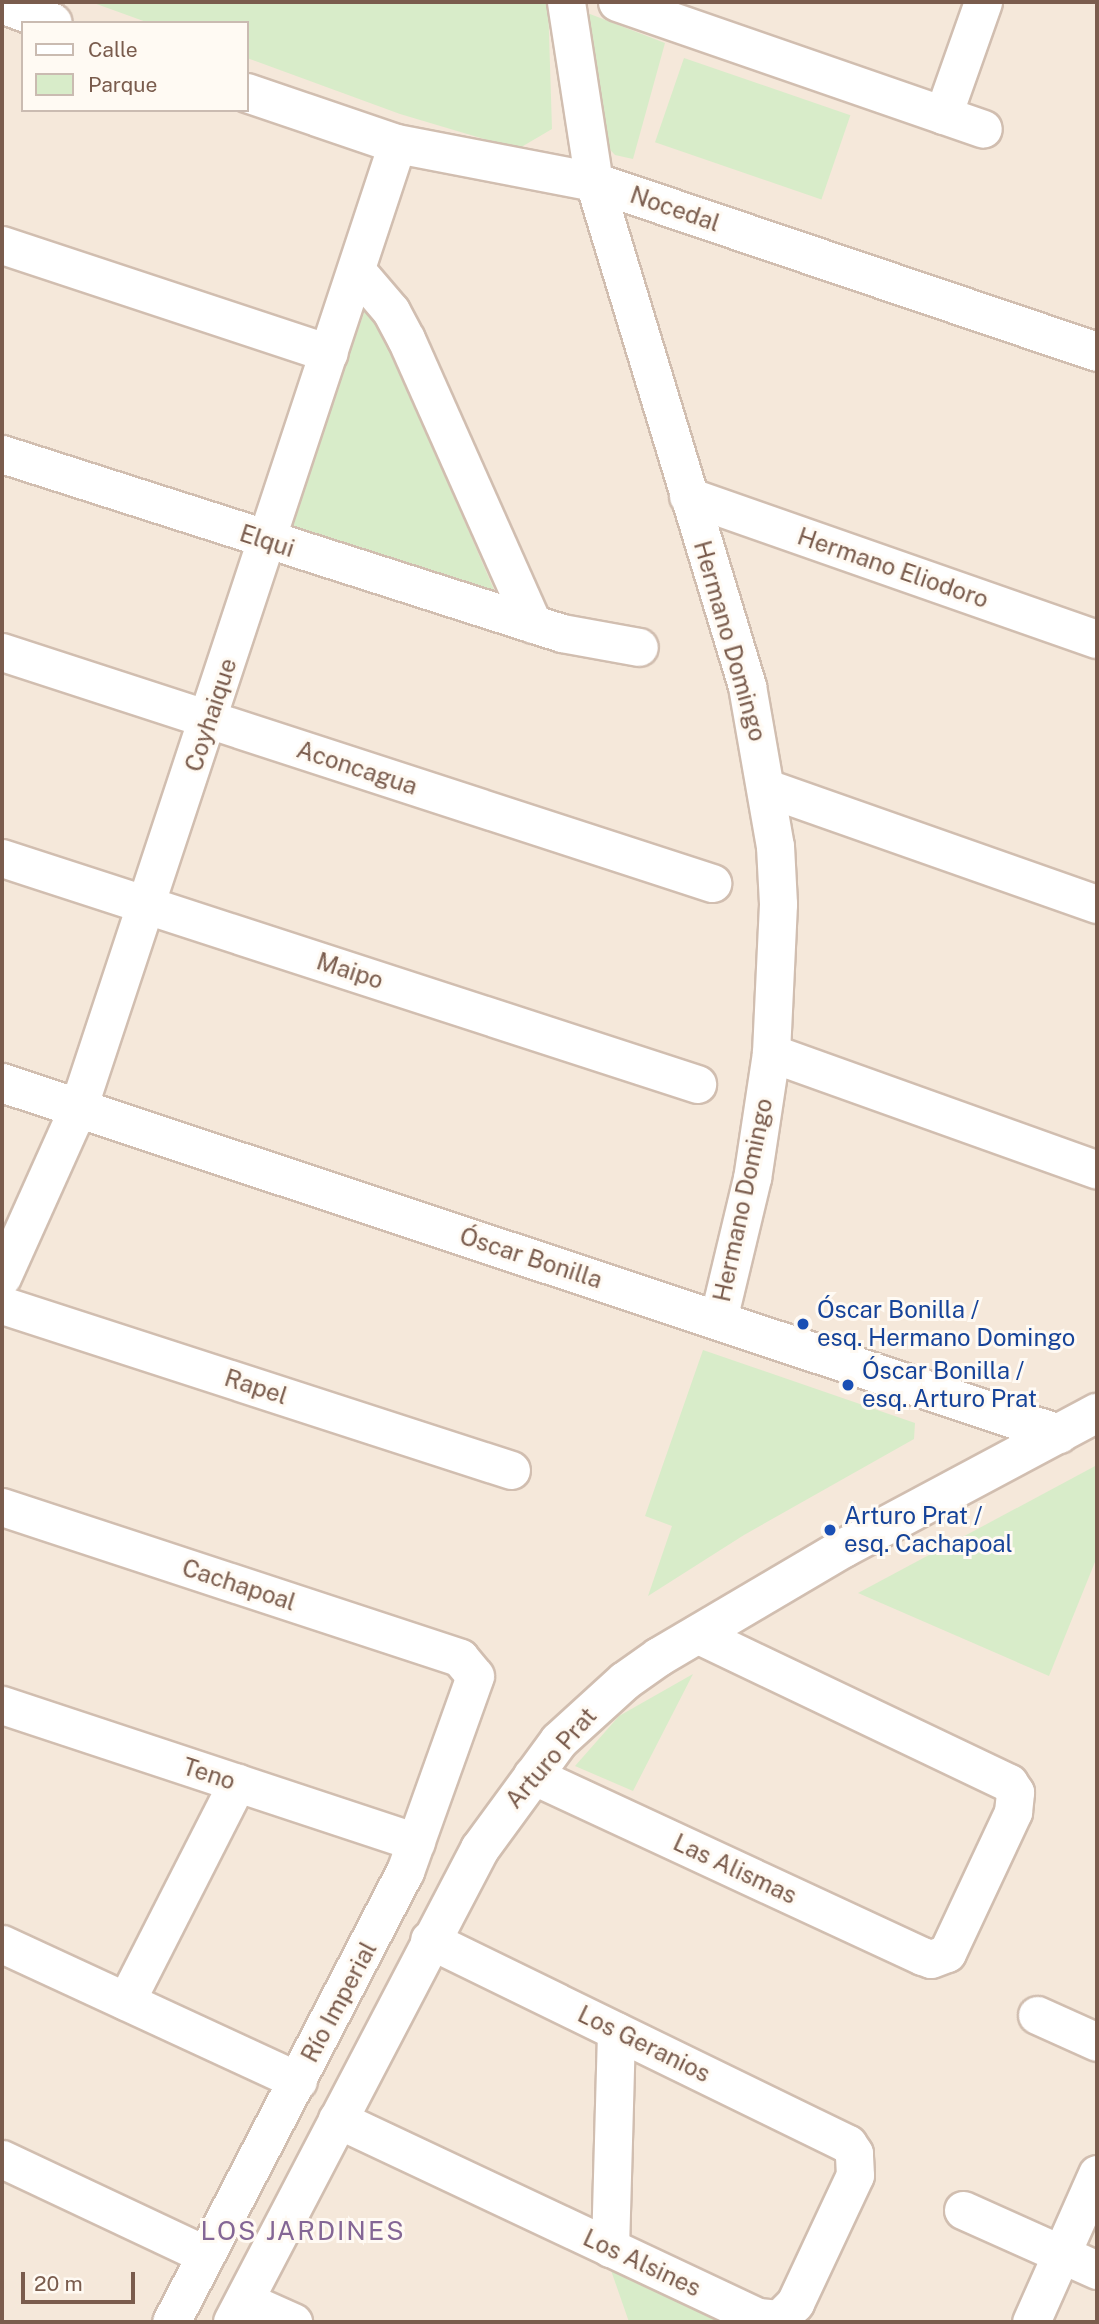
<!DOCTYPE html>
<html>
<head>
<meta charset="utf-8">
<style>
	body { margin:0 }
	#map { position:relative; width:1099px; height:2324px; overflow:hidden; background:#fdf6ec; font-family:"Public Sans",sans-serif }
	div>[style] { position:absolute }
	.residential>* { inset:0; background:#f5e8da }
	.green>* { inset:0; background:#d8ecc9; transform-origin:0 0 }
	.roads { filter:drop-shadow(2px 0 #d1beb0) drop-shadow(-2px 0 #d1beb0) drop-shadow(0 2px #d1beb0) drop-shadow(0 -2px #d1beb0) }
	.street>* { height:37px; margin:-18.5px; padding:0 18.5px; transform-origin:18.5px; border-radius:18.5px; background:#fff }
	.secondary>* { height:38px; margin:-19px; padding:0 19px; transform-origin:19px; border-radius:19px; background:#fff }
	.dots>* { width:19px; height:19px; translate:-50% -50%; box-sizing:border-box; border:4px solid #fffaf3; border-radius:50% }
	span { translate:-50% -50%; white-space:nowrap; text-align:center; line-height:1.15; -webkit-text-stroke:6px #fffaf3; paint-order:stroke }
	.street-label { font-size:24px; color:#7a5c4d }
	.transit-label { font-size:24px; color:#164399 }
	.left { translate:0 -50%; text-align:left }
	.neighbourhood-label { font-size:26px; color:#846695; letter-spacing:2px }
	.frame { position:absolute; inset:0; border:4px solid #7a5c4d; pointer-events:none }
	.legend { position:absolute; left:21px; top:21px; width:228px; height:91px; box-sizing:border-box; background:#fffaf3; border:2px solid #cabbb1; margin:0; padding:9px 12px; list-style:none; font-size:21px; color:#7a5c4d }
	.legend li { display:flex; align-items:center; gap:14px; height:35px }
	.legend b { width:35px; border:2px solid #cabbb1 }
	.scale { position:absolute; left:21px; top:2272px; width:114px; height:32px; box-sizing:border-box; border:4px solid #7a5c4d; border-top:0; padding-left:9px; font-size:21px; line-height:24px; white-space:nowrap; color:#7a5c4d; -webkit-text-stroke:5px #fffaf3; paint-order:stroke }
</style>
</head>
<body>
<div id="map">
	<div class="residential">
		<div style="clip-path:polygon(evenodd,2px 2px,1097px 2px,1097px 2322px,2px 2322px,2px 2px,23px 23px,247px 23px,247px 110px,23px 110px,23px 23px)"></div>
	</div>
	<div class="green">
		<div style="clip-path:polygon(91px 2px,548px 2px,552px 129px,518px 149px,400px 114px,247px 58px,247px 23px,149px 23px)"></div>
		<div style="clip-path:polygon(590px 14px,665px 43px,633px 159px,615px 155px,603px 142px,584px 20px)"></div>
		<div style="left:684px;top:58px;width:176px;height:89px;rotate:19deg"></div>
		<div style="clip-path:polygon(369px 299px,498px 599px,285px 535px)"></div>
		<div style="clip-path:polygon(703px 1350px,915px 1423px,914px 1439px,744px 1535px,648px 1596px,672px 1526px,645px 1516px)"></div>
		<div style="clip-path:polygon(1097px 1465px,1097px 1557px,1049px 1676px,858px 1593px)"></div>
		<div style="clip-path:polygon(693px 1674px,633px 1791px,575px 1766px,619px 1716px)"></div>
		<div style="clip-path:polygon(606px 2256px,742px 2322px,629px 2322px)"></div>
	</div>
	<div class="roads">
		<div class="street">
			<div style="left:566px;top:2px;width:182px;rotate:81.2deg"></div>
			<div style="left:594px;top:182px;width:527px;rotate:73.11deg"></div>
			<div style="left:747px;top:686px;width:162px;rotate:80.1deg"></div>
			<div style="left:775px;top:846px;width:58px;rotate:87deg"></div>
			<div style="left:778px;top:904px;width:149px;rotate:92.7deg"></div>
			<div style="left:771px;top:1053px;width:126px;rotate:98.6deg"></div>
			<div style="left:752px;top:1178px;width:146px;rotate:103.5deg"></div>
			<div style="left:617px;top:2px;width:387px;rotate:19.1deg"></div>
			<div style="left:943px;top:115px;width:120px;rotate:-70.5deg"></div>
			<div style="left:2px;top:245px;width:344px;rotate:18.3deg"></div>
			<div style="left:356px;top:270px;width:54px;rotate:49.5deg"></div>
			<div style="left:391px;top:311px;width:32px;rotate:62deg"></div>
			<div style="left:406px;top:339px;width:312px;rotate:66deg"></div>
			<div style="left:2px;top:454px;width:588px;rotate:17.73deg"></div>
			<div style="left:562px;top:633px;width:78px;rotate:10.3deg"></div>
			<div style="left:688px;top:496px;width:433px;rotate:19.3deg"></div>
			<div style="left:2px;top:652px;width:747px;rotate:18.02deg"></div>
			<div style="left:767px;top:788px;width:350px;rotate:19.4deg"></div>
			<div style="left:2px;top:858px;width:731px;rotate:18.01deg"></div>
			<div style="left:771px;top:1053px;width:346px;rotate:19.7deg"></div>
			<div style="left:2px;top:1277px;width:185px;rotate:-65.8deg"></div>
			<div style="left:78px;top:1108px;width:1015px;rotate:-71.69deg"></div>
			<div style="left:2px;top:1305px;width:535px;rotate:17.96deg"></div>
			<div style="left:2px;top:1507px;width:482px;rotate:18.2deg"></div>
			<div style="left:460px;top:1658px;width:23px;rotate:50deg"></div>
			<div style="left:475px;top:1676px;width:207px;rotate:109.7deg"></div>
			<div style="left:405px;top:1871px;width:508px;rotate:117.42deg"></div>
			<div style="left:2px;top:1705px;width:436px;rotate:18.3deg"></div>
			<div style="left:532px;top:1775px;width:430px;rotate:24.9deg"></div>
			<div style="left:922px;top:1956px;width:9px;rotate:18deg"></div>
			<div style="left:931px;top:1959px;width:17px;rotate:-21deg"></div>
			<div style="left:947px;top:1953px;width:156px;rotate:-64.9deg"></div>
			<div style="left:1013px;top:1812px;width:20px;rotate:-84deg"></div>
			<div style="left:1015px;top:1792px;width:11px;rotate:-124deg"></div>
			<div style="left:1009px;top:1783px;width:346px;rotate:-154.5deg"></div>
			<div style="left:2px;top:1944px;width:326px;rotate:24.8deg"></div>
			<div style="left:126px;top:2001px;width:245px;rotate:-63deg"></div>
			<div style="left:1037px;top:2015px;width:66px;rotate:24.2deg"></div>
			<div style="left:337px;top:2119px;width:465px;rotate:25.2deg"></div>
			<div style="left:758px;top:2317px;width:21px;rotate:5deg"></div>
			<div style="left:779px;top:2319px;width:23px;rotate:-45deg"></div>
			<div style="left:795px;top:2303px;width:141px;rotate:-64.9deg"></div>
			<div style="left:855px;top:2175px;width:22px;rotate:-93deg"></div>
			<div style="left:854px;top:2153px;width:11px;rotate:-124deg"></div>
			<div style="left:848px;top:2144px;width:466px;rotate:-154deg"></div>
			<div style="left:2px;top:2159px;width:225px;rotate:25.2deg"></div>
			<div style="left:963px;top:2210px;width:147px;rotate:24.1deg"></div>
			<div style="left:610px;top:2248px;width:217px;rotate:-88.4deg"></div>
			<div style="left:244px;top:2300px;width:54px;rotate:24.2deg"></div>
			<div style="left:1031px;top:2322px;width:162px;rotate:-66deg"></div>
		</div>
		<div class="secondary">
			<div style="left:2px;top:4px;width:54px;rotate:20.4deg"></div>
			<div style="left:247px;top:93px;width:158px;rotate:18.8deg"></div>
			<div style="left:397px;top:144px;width:201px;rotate:10.9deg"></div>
			<div style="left:594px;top:182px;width:531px;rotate:18.67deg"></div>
			<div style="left:2px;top:1083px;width:1114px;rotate:18.37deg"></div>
			<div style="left:233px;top:2322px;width:534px;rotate:-62.43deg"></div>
			<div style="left:480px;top:1849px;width:134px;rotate:-53.8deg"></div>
			<div style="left:559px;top:1741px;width:89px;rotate:-42.3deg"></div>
			<div style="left:625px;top:1681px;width:42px;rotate:-35.2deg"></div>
			<div style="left:659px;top:1657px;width:215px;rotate:-30.5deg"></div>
			<div style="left:844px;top:1548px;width:287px;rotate:-28.1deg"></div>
		</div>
	</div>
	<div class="dots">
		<div style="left:803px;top:1324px;background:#1a4fb4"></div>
		<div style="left:848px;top:1385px;background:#1a4fb4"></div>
		<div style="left:830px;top:1530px;background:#1a4fb4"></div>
	</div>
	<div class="street-label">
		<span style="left:675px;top:209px;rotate:19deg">Nocedal</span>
		<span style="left:267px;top:541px;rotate:18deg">Elqui</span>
		<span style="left:893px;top:568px;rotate:19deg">Hermano Eliodoro</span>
		<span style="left:730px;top:641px;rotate:74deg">Hermano Domingo</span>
		<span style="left:211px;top:715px;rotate:-72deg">Coyhaique</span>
		<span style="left:357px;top:768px;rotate:18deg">Aconcagua</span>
		<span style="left:350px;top:971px;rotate:18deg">Maipo</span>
		<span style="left:743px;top:1200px;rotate:-78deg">Hermano Domingo</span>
		<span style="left:531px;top:1258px;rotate:18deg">Óscar Bonilla</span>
		<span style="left:256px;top:1387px;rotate:18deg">Rapel</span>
		<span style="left:239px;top:1585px;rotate:18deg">Cachapoal</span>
		<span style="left:551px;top:1758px;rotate:-49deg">Arturo Prat</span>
		<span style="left:209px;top:1774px;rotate:18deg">Teno</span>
		<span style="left:735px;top:1869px;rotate:25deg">Las Alismas</span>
		<span style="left:339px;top:2002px;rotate:-62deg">Río Imperial</span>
		<span style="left:644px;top:2044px;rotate:26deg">Los Geranios</span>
		<span style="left:642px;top:2263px;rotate:25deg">Los Alsines</span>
	</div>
	<div class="transit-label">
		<span class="left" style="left:817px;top:1324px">Óscar Bonilla /<br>esq. Hermano Domingo</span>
		<span class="left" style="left:862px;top:1385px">Óscar Bonilla /<br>esq. Arturo Prat</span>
		<span class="left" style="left:844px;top:1530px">Arturo Prat /<br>esq. Cachapoal</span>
	</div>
	<div class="neighbourhood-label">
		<span style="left:303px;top:2231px">LOS JARDINES</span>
	</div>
	<div class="frame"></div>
	<ul class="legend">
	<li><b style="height:9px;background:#fff"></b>Calle</li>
	<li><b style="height:19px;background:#d8ecc9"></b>Parque</li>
	</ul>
	<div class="scale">20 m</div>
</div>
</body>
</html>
